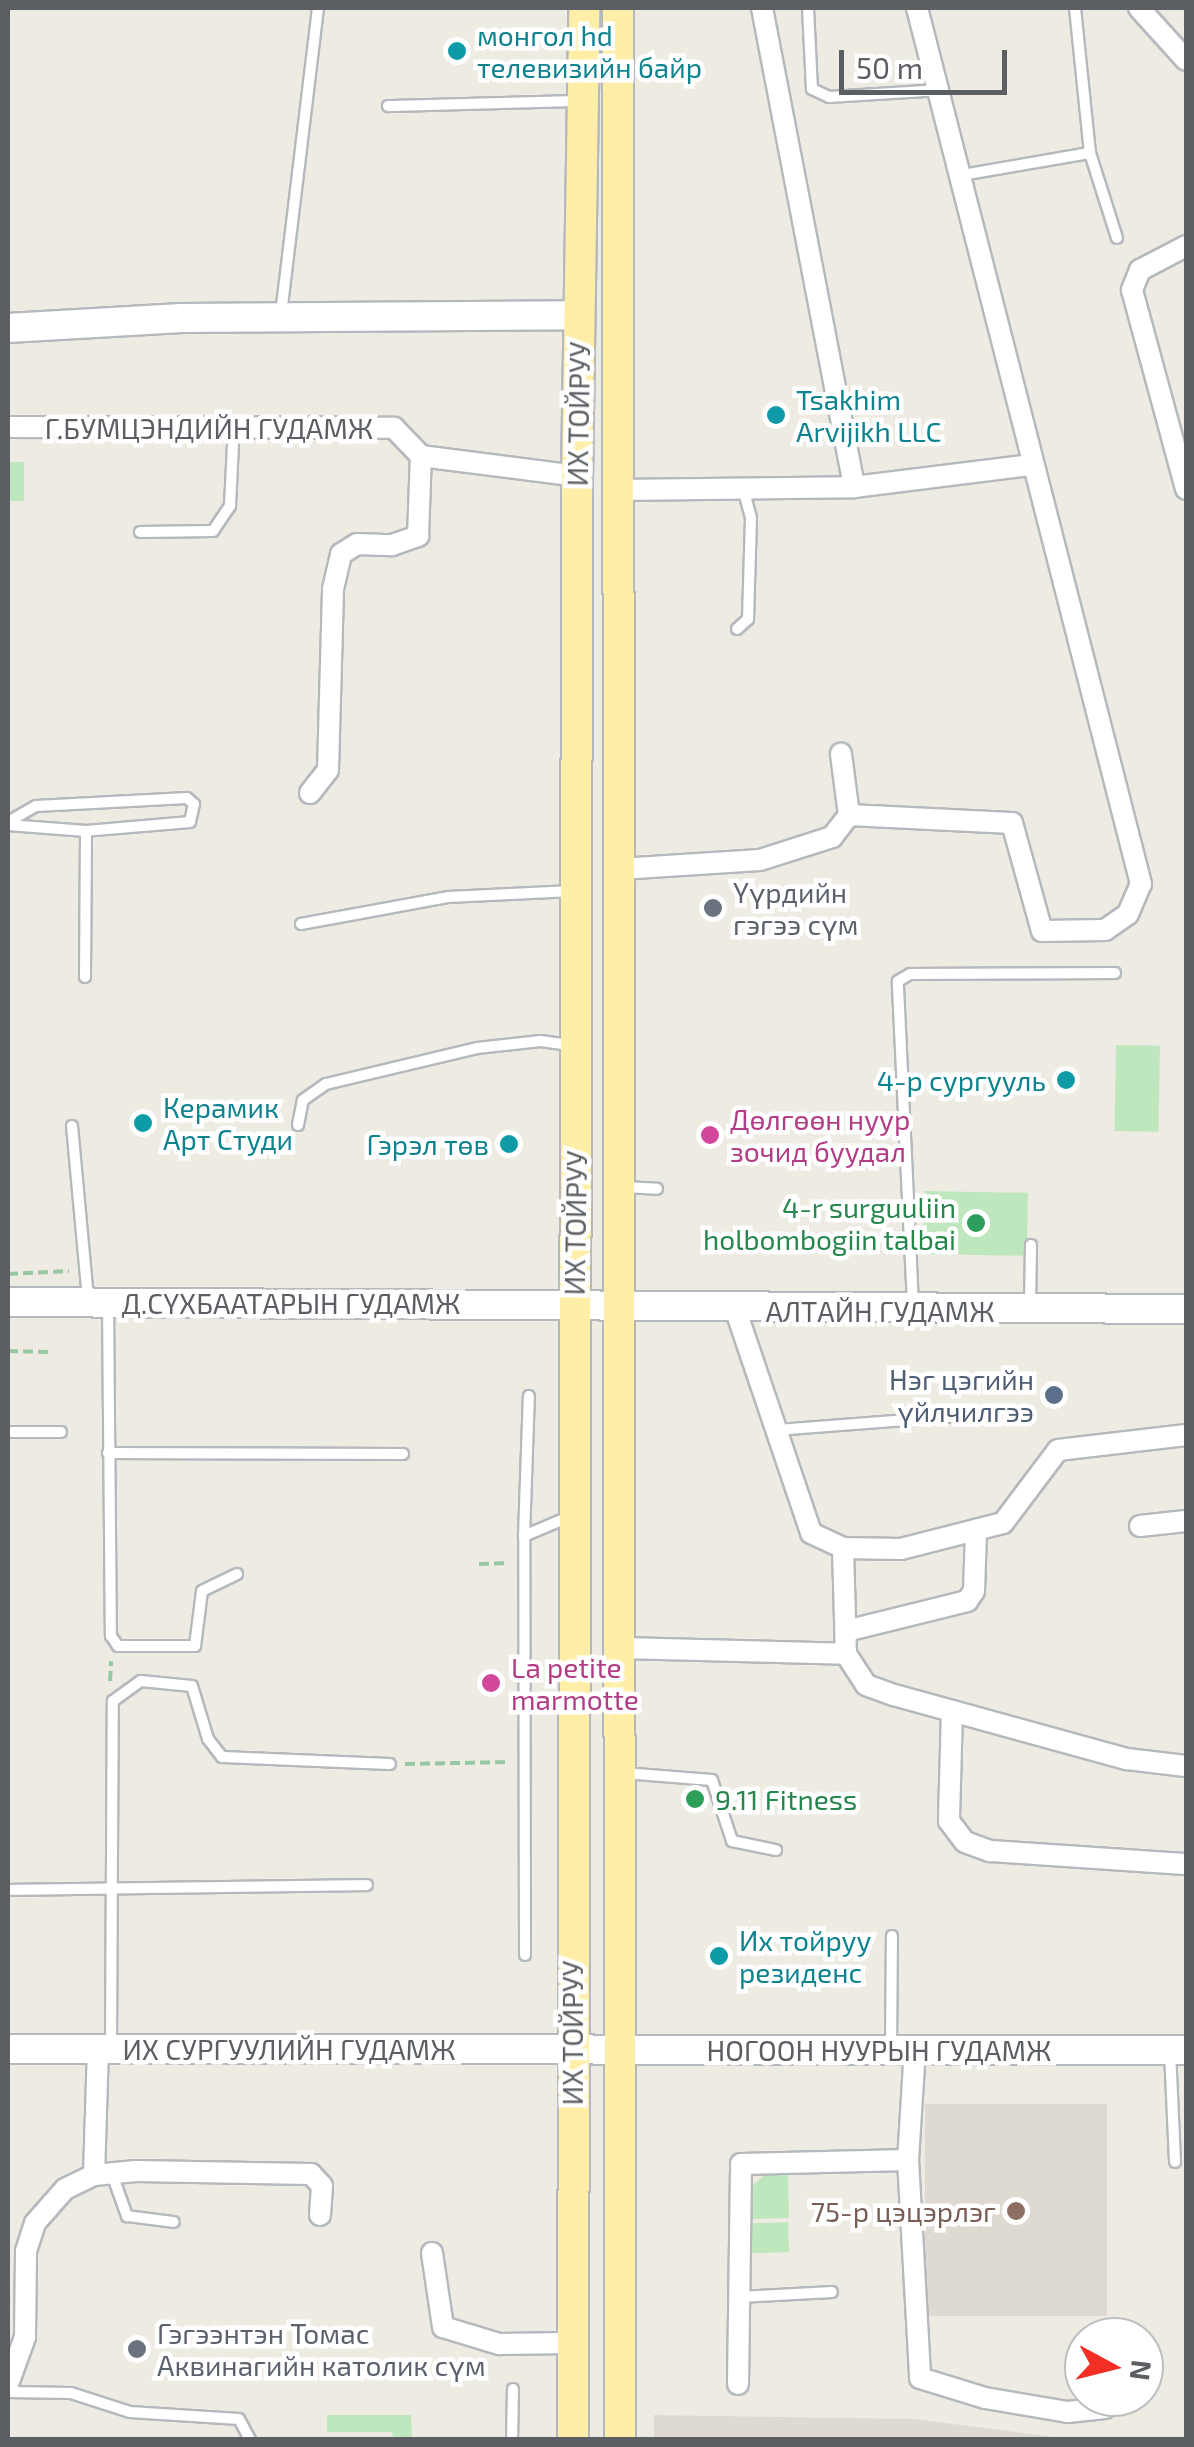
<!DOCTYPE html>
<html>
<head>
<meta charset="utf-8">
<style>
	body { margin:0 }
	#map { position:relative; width:1194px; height:2447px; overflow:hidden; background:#eeebe2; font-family:"Exo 2",sans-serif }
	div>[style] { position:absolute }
	.education>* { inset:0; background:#dedad1; transform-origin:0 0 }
	.green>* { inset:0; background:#bfe7bd; transform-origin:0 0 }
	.path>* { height:4px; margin-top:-2px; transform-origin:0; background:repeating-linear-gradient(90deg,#96c9a3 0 10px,transparent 0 15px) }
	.roads { filter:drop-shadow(2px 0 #b5b9be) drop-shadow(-2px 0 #b5b9be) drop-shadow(0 2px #b5b9be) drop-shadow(0 -2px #b5b9be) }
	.lane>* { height:10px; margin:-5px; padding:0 5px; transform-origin:5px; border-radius:5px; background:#fff }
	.street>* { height:20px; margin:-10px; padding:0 10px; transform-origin:10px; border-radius:10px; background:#fff }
	.secondary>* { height:28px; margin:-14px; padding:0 14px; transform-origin:14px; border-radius:14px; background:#fff }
	.primary>* { height:30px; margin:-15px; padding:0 15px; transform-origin:15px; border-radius:15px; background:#ffeea7 }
	.dots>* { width:28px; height:28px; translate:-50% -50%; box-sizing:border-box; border:5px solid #fff; border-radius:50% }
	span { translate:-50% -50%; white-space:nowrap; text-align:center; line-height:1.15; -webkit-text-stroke:9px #fff; paint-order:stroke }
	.culture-label { font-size:28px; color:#0d838f }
	.left { translate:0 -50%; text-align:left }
	.right { translate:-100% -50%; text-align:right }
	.street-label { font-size:28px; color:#5b5f64 }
	.worship-label { font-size:28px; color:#5b616d }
	.hotel-label { font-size:28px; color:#b23c85 }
	.leisure-label { font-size:28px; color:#27864d }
	.service-label { font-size:28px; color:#4e5e75 }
	.education-label { font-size:28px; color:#785e54 }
	.frame { position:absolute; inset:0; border:10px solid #5b5f64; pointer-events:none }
	.north { position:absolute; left:1064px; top:2317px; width:100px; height:100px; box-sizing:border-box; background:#fff; border:2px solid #bdbfc1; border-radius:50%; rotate:97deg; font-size:28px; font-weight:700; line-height:40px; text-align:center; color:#5b5f64 }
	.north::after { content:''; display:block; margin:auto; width:35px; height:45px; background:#f22e25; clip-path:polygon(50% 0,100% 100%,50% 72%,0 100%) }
	.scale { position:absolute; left:839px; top:50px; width:168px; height:45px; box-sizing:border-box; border:5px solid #5b5f64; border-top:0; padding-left:12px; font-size:30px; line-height:35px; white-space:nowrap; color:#5b5f64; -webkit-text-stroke:8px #fff; paint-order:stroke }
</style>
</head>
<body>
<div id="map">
	<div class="education">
		<div style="left:1107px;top:2104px;width:212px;height:182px;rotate:90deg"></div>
		<div style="clip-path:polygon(654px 2415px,914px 2419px,1071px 2439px,654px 2439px)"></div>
	</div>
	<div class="green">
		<div style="left:24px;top:462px;width:39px;height:16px;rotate:90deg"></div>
		<div style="left:1116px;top:1045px;width:44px;height:86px;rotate:1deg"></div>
		<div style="left:924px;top:1191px;width:104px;height:63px;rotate:1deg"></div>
		<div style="clip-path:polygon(768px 2172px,788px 2172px,789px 2218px,751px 2219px,753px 2185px)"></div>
		<div style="left:788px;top:2222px;width:30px;height:38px;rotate:88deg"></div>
		<div style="clip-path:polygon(411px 2415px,412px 2439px,393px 2439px,392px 2432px,327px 2432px,327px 2415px)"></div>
	</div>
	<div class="path">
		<div style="left:8px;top:1274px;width:61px;rotate:-2.8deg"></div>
		<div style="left:8px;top:1351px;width:42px;rotate:1.4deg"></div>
		<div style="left:479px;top:1564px;width:30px;rotate:-2deg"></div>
		<div style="left:110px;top:1681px;width:20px;rotate:-87deg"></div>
		<div style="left:405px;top:1764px;width:105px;rotate:-1.1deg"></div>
		<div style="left:8px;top:2101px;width:1px"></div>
	</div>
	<div class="roads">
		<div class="lane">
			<div style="left:808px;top:8px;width:81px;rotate:87.2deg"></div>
			<div style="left:812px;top:89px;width:19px;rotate:25deg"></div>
			<div style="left:829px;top:97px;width:112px;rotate:-3.6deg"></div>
			<div style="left:1075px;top:8px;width:146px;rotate:84.1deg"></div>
			<div style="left:1090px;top:153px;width:89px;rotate:72.4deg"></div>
			<div style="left:388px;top:106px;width:191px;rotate:-1.5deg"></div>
			<div style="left:962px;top:175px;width:130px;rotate:-9.8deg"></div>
			<div style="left:281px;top:314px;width:308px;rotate:-83.1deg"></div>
			<div style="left:140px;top:532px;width:73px;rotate:-0.8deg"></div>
			<div style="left:213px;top:531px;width:30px;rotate:-56deg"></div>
			<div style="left:230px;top:506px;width:81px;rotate:-87.2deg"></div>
			<div style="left:737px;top:629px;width:15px;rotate:-42deg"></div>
			<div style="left:748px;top:619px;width:101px;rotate:-88.3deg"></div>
			<div style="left:751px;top:518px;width:30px;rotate:-105deg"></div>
			<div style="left:8px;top:822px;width:32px;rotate:-30deg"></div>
			<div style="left:36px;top:806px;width:151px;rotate:-3deg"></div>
			<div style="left:187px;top:798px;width:9px;rotate:41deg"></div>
			<div style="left:194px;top:804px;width:18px;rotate:103deg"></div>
			<div style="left:190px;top:822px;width:104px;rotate:175.1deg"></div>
			<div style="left:86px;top:831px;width:78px;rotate:-175.6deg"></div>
			<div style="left:301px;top:924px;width:149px;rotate:-10.4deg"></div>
			<div style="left:448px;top:897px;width:125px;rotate:-2.7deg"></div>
			<div style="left:85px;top:977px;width:146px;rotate:-89.6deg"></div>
			<div style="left:298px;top:1125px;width:25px;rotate:-79deg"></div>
			<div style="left:303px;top:1100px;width:28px;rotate:-35deg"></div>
			<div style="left:326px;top:1084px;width:155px;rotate:-13.4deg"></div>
			<div style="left:477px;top:1048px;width:64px;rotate:-6.2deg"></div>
			<div style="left:541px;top:1041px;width:30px;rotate:8deg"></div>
			<div style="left:72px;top:1126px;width:174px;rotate:84.7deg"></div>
			<div style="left:624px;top:1187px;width:33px;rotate:3deg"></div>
			<div style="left:108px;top:1303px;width:333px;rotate:89.5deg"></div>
			<div style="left:111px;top:1636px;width:12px;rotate:55deg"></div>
			<div style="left:118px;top:1646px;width:77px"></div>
			<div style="left:195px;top:1646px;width:55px;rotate:-82.7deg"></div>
			<div style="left:202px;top:1591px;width:39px;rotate:-26deg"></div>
			<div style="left:1030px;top:1304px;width:59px;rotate:-89deg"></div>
			<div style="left:913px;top:1305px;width:324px;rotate:-92.7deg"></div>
			<div style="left:898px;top:981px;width:14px;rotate:-30deg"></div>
			<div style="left:910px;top:974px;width:205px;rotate:-0.3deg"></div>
			<div style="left:777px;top:1430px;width:209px;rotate:-4.4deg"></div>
			<div style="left:8px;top:1432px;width:53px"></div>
			<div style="left:108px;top:1453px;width:295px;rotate:0.2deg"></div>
			<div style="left:524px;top:1536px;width:140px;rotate:-88deg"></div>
			<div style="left:624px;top:1773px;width:88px;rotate:4.5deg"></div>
			<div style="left:712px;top:1780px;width:64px;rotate:71.8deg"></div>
			<div style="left:732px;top:1841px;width:45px;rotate:11.6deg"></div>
			<div style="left:8px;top:1890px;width:359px;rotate:-0.8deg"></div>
			<div style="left:525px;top:1955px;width:419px;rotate:-90.1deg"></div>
			<div style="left:524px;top:1536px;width:51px;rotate:-23.1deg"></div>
			<div style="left:111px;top:2045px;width:344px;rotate:-89.7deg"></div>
			<div style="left:113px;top:1701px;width:34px;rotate:-36deg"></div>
			<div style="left:141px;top:1681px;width:51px;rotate:5.6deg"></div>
			<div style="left:192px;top:1686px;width:55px;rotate:73.2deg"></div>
			<div style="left:208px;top:1739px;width:23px;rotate:52deg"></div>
			<div style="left:222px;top:1757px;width:168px;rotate:2.4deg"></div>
			<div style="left:891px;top:2048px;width:112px;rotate:-89.5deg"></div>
			<div style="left:1170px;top:2051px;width:111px;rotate:87.4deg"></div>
			<div style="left:112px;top:2174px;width:45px;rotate:70.3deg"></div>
			<div style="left:127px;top:2216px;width:47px;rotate:7.3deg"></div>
			<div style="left:740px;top:2297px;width:92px;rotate:-3.1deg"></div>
			<div style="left:8px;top:2392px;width:63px;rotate:0.9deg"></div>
			<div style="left:71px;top:2393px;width:62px;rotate:17.9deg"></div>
			<div style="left:130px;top:2412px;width:109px;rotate:3.7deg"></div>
			<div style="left:239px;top:2419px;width:24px;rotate:62deg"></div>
			<div style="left:512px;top:2440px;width:51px;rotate:-88.9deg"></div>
		</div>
		<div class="street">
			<div style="left:762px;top:8px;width:488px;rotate:79.1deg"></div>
			<div style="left:1139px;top:8px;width:70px;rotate:47.9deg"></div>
			<div style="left:1186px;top:246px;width:52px;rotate:152.4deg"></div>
			<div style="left:1140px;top:270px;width:22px;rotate:112deg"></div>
			<div style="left:1132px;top:290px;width:206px;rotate:74.8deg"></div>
			<div style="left:8px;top:427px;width:386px;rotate:0.1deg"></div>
			<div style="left:394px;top:428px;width:39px;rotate:46deg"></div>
			<div style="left:421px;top:456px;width:157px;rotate:7.3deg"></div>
			<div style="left:619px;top:490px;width:235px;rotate:-0.7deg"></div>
			<div style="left:854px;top:487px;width:177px;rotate:-7.1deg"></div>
			<div style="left:310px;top:793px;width:29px;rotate:-52deg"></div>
			<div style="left:328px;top:770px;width:181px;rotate:-88.4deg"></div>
			<div style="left:333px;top:589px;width:36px;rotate:-77deg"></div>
			<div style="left:341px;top:554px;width:19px;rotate:-32deg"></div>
			<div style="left:357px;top:544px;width:35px;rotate:2deg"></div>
			<div style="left:392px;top:545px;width:28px;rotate:-19deg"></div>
			<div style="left:418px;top:536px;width:80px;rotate:-87.9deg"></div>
			<div style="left:849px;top:815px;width:163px;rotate:2.8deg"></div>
			<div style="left:1012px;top:823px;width:112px;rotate:74.5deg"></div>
			<div style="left:1042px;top:931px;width:63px;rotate:-0.9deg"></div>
			<div style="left:1105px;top:930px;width:28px;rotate:-35deg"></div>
			<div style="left:1128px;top:914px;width:33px;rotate:-67deg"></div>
			<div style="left:1141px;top:884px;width:904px;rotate:-104.34deg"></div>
			<div style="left:620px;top:869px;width:140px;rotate:-3.7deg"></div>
			<div style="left:760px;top:860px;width:76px;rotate:-17.7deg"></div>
			<div style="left:832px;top:837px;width:28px;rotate:-52deg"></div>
			<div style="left:849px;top:815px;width:62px;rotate:-97.5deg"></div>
			<div style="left:736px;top:1311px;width:234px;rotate:71.3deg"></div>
			<div style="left:811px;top:1533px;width:35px;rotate:25deg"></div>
			<div style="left:843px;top:1548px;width:106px;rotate:88.4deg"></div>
			<div style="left:1140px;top:1526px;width:46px;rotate:-6.2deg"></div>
			<div style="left:843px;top:1548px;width:58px;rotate:1deg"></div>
			<div style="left:901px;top:1549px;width:105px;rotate:-14.3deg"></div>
			<div style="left:1003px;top:1523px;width:91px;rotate:-53deg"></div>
			<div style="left:1058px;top:1450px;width:129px;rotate:-6.7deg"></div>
			<div style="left:846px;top:1631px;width:125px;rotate:-13.9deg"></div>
			<div style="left:967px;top:1601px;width:12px;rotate:-55deg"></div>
			<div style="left:974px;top:1591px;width:61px;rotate:-88.1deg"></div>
			<div style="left:622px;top:1648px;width:224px;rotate:1.5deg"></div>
			<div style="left:846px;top:1654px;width:37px;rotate:57deg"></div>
			<div style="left:866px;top:1685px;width:30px;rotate:20deg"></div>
			<div style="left:894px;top:1695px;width:242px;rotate:15.4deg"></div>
			<div style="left:1127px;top:1759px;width:59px;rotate:6.8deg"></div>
			<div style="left:952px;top:1711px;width:110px;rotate:91.6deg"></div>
			<div style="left:949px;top:1821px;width:26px;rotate:53deg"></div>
			<div style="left:965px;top:1842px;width:27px;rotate:20deg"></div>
			<div style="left:990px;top:1851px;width:196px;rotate:3.8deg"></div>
			<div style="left:908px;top:2160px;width:218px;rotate:86.8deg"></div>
			<div style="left:920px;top:2378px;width:68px;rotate:17.1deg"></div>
			<div style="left:985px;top:2398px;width:84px;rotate:9.6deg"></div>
			<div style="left:1068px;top:2412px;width:37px;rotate:-6deg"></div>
			<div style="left:94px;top:2175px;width:126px;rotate:-88.2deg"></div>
			<div style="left:432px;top:2253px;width:75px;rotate:81.5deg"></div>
			<div style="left:443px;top:2327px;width:59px;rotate:16.9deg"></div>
			<div style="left:499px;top:2344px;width:73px;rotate:-0.8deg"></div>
			<div style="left:8px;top:2384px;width:50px;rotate:-70.1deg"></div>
			<div style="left:25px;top:2337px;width:86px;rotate:-89.3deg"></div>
			<div style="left:26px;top:2251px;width:29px;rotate:-72deg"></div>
			<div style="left:35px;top:2223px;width:45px;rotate:-48.6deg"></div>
			<div style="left:65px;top:2189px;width:32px;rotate:-26deg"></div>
			<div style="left:94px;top:2175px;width:42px;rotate:-5.4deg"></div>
			<div style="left:136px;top:2171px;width:175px;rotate:1deg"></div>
			<div style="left:311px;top:2174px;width:16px;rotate:47deg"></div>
			<div style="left:322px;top:2186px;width:29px;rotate:94deg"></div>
			<div style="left:738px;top:2384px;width:220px;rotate:-89.2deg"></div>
			<div style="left:741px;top:2164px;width:167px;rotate:-1.4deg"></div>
			<div style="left:908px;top:2160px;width:111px;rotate:-86.4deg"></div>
		</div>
		<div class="secondary">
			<div style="left:8px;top:328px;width:174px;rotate:-3.3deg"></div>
			<div style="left:182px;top:318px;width:397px;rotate:-0.4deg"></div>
			<div style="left:8px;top:1302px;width:1178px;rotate:0.34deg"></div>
			<div style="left:8px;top:2049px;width:1178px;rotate:0.05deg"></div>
		</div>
		<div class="primary">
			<div style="left:618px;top:8px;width:2432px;rotate:89.95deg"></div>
			<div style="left:573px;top:2440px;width:1964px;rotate:-89.88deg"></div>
			<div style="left:577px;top:476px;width:468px;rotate:-89.1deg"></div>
		</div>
	</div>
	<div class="dots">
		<div style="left:457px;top:51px;background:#0f9aa8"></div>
		<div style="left:776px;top:415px;background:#0f9aa8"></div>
		<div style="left:713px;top:908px;background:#6b7280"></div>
		<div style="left:1066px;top:1080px;background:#0f9aa8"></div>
		<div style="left:143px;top:1123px;background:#0f9aa8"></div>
		<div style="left:710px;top:1135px;background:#d1479c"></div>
		<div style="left:509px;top:1144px;background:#0f9aa8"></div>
		<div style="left:976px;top:1223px;background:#2e9e5b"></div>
		<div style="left:1054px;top:1395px;background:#5c6f8a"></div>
		<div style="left:491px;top:1683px;background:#d1479c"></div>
		<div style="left:695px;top:1799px;background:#2e9e5b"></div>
		<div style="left:719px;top:1956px;background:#0f9aa8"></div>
		<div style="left:1016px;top:2211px;background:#8d6e63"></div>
		<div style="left:137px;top:2349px;background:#6b7280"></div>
	</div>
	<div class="culture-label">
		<span class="left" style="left:477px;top:51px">монгол hd<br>телевизийн байр</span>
		<span class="left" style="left:796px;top:415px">Tsakhim<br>Arvijikh LLC</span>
		<span class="right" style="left:1046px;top:1080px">4-р сургууль</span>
		<span class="left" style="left:163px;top:1123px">Керамик<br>Арт Студи</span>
		<span class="right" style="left:489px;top:1144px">Гэрэл төв</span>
		<span class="left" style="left:739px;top:1956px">Их тойруу<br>резиденс</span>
	</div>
	<div class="street-label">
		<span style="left:578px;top:414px;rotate:-89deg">ИХ ТОЙРУУ</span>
		<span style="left:209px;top:428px">Г.БУМЦЭНДИЙН ГУДАМЖ</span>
		<span style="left:575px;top:1223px;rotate:-89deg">ИХ ТОЙРУУ</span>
		<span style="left:291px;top:1303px">Д.СҮХБААТАРЫН ГУДАМЖ</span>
		<span style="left:880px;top:1311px">АЛТАЙН ГУДАМЖ</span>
		<span style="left:572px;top:2033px;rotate:-90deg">ИХ ТОЙРУУ</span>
		<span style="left:289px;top:2049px">ИХ СУРГУУЛИЙН ГУДАМЖ</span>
		<span style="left:879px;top:2050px">НОГООН НУУРЫН ГУДАМЖ</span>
	</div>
	<div class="worship-label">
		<span class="left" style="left:733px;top:908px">Үүрдийн<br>гэгээ сүм</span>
		<span class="left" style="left:157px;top:2349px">Гэгээнтэн Томас<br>Аквинагийн католик сүм</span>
	</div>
	<div class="hotel-label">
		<span class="left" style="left:730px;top:1135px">Дөлгөөн нуур<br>зочид буудал</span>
		<span class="left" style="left:511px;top:1683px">La petite<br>marmotte</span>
	</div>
	<div class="leisure-label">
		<span class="right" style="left:956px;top:1223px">4-r surguuliin<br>holbombogiin talbai</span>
		<span class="left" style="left:715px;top:1799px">9.11 Fitness</span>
	</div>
	<div class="service-label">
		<span class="right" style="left:1034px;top:1395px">Нэг цэгийн<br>үйлчилгээ</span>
	</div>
	<div class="education-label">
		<span class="right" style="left:996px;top:2211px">75-р цэцэрлэг</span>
	</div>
	<div class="frame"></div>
	<div class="north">N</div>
	<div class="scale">50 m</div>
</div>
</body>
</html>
